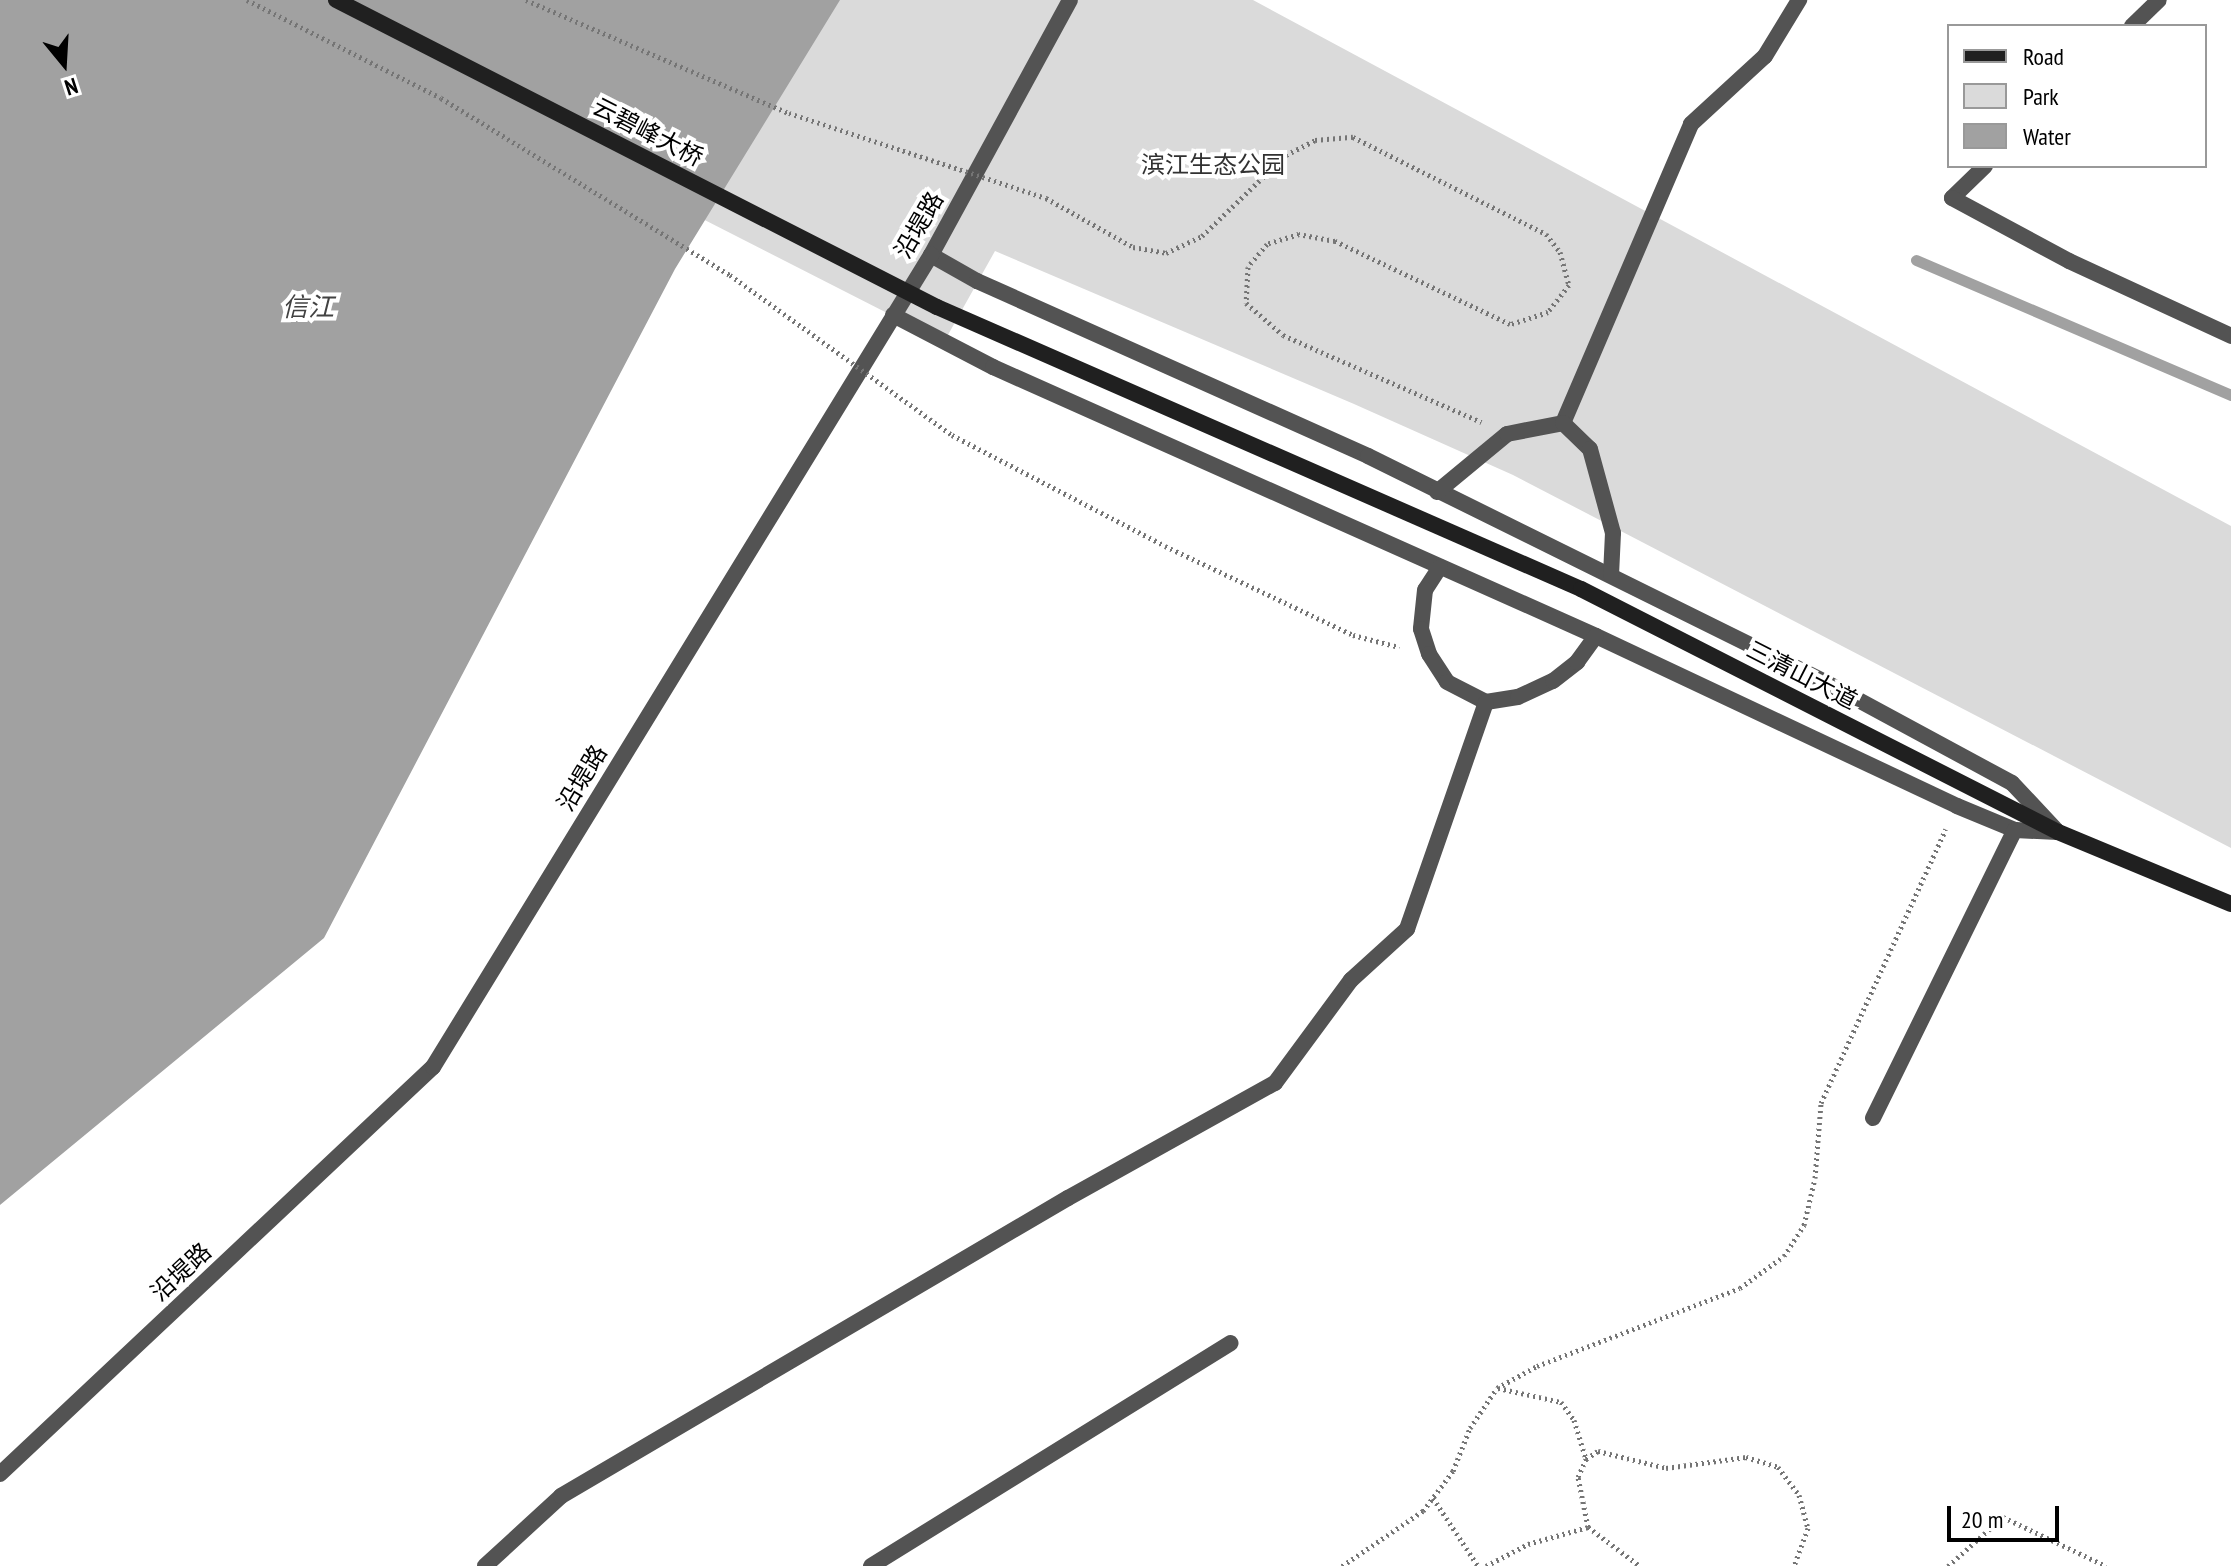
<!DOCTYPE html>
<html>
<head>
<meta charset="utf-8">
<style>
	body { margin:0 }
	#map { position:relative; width:2231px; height:1566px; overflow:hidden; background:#fff; font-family:"PT Sans Narrow","Noto Sans SC",sans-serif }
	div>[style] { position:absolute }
	.green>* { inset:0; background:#dadada }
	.water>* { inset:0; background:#a1a1a1 }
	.stream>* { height:11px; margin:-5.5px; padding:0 5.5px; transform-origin:5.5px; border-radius:5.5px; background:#a1a1a1 }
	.path>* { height:5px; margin-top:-2.5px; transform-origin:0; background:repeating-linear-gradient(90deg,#757575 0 2px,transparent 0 6px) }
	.service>* { height:16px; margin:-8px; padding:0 8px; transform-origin:8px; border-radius:8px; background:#535353 }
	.minor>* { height:16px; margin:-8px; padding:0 8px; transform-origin:8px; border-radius:8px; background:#535353 }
	.tertiary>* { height:16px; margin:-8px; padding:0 8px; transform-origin:8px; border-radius:8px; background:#535353 }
	.secondary>* { height:16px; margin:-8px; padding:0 8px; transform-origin:8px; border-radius:8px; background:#202020 }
	.path-bridge>* { height:5px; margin-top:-2.5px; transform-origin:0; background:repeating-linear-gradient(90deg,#757575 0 2px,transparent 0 6px) }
	.secondary-bridge>* { height:16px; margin:-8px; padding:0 8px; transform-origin:8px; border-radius:8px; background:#202020 }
	span { translate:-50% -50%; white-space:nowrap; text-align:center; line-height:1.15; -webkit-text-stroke:8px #fff; paint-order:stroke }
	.street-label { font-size:24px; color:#000 }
	.park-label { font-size:24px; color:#313131 }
	.water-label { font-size:26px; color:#424242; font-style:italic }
	.legend { position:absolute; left:1947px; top:24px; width:260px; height:144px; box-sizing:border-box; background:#fff; border:2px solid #999; margin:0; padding:10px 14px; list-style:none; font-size:24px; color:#000 }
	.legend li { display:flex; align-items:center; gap:16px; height:40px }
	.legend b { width:40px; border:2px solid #999 }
	.north { position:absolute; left:24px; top:24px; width:80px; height:80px; -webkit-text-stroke:6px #fff; paint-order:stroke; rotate:162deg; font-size:22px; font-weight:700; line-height:32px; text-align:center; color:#000 }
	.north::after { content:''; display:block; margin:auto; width:28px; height:36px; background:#000; clip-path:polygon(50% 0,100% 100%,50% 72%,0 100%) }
	.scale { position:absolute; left:1947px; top:1506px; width:112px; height:36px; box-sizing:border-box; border:4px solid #000; border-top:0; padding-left:10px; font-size:24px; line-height:28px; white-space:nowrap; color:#000; -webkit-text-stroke:6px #fff; paint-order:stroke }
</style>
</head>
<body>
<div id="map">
	<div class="green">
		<div style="clip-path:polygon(273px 0,1253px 0,2231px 526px,2231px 848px,1513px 475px,1354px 404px,995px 251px,944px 342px)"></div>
	</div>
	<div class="water">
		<div style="clip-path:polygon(0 0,840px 0,675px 269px,324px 938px,0 1205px)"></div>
	</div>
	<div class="stream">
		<div style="left:1916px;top:260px;width:343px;rotate:23.2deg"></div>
	</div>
	<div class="path">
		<div style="left:1321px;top:352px;width:175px;rotate:23.6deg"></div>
		<div style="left:1353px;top:635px;width:48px;rotate:14.6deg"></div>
		<div style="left:1498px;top:1388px;width:65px;rotate:12.5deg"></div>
		<div style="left:1561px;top:1402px;width:22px;rotate:54deg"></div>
		<div style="left:1574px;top:1420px;width:41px;rotate:72.9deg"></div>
		<div style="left:1433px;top:1498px;width:82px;rotate:56.5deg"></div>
		<div style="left:1588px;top:1527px;width:65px;rotate:36.9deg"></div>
		<div style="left:1342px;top:1566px;width:98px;rotate:-34.2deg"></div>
		<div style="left:1423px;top:1511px;width:50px;rotate:-53.1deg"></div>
		<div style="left:1453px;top:1471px;width:46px;rotate:-68.4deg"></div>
		<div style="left:1470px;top:1428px;width:48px;rotate:-56deg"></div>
		<div style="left:1497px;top:1388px;width:46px;rotate:-28.8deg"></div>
		<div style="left:1537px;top:1366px;width:217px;rotate:-21deg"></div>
		<div style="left:1740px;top:1288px;width:54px;rotate:-36deg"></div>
		<div style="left:1784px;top:1256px;width:37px;rotate:-57deg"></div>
		<div style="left:1804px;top:1225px;width:48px;rotate:-76.8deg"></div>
		<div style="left:1815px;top:1178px;width:75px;rotate:-85.4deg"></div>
		<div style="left:1821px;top:1103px;width:301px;rotate:-65.5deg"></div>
		<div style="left:1486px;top:1566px;width:47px;rotate:-27.6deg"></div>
		<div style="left:1528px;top:1544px;width:62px;rotate:-15.8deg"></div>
		<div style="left:1588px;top:1527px;width:51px;rotate:-101.3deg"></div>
		<div style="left:1578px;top:1477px;width:20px;rotate:-66deg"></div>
		<div style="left:1586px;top:1459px;width:14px;rotate:-34deg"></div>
		<div style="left:1598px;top:1451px;width:70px;rotate:14deg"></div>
		<div style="left:1666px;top:1468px;width:81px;rotate:-7.8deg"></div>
		<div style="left:1746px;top:1457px;width:34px;rotate:17deg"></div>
		<div style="left:1778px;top:1467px;width:35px;rotate:53deg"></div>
		<div style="left:1799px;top:1495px;width:34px;rotate:75deg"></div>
		<div style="left:1808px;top:1528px;width:40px;rotate:110.2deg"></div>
		<div style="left:1948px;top:1566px;width:74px;rotate:-41.7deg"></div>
		<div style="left:2003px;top:1517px;width:114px;rotate:25.4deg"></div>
	</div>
	<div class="service">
		<div style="left:2132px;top:26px;width:37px;rotate:-44deg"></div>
		<div style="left:1985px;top:166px;width:46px;rotate:135.9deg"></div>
		<div style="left:1952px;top:198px;width:133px;rotate:28.3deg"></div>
		<div style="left:2069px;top:261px;width:179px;rotate:24.8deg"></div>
		<div style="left:931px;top:255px;width:53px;rotate:29.5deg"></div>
		<div style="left:977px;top:281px;width:428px;rotate:24.1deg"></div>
		<div style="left:1368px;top:456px;width:512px;rotate:26.31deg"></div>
		<div style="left:1827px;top:683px;width:210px;rotate:28.4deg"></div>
		<div style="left:2012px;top:783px;width:66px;rotate:46.8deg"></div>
		<div style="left:893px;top:315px;width:113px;rotate:27.5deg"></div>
		<div style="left:993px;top:367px;width:660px;rotate:24.04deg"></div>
		<div style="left:1596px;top:636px;width:399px;rotate:25.2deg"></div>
		<div style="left:1957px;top:806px;width:63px;rotate:22.5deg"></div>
		<div style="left:2015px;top:830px;width:43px;rotate:2.7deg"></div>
		<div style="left:1563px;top:423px;width:325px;rotate:-66.8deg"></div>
		<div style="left:1691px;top:124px;width:100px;rotate:-42.6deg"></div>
		<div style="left:1765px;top:56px;width:66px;rotate:-58.7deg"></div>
		<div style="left:1437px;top:492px;width:91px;rotate:-39.6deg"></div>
		<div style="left:1507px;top:434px;width:57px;rotate:-11.1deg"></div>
		<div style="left:1563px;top:423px;width:37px;rotate:44deg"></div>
		<div style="left:1590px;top:449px;width:87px;rotate:74.7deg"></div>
		<div style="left:1613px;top:533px;width:42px;rotate:92.7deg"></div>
		<div style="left:485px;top:1566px;width:103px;rotate:-42.6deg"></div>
		<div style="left:561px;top:1496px;width:588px;rotate:-30.45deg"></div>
		<div style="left:1068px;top:1198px;width:237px;rotate:-29.1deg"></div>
		<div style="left:871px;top:1566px;width:423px;rotate:-31.8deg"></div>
	</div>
	<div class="minor">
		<div style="left:931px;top:255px;width:290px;rotate:-61.4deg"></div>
		<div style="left:1440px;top:567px;width:27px;rotate:123deg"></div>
		<div style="left:1425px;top:590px;width:39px;rotate:96deg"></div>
		<div style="left:1421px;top:629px;width:26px;rotate:72deg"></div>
		<div style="left:1429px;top:654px;width:33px;rotate:57deg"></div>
		<div style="left:1447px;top:682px;width:44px;rotate:27.1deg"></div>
		<div style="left:1486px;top:702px;width:32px;rotate:-9deg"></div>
		<div style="left:1518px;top:697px;width:38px;rotate:-25deg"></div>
		<div style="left:1553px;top:681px;width:31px;rotate:-38deg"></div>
		<div style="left:1577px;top:662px;width:32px;rotate:-54deg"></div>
		<div style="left:1275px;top:1083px;width:128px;rotate:-53.6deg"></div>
		<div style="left:1351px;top:980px;width:76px;rotate:-42.3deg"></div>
		<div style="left:1407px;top:929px;width:240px;rotate:-70.8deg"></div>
		<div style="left:1873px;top:1118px;width:321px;rotate:-63.8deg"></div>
	</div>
	<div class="tertiary">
		<div style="left:0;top:1474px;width:594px;rotate:-43.23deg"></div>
		<div style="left:433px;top:1067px;width:953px;rotate:-58.48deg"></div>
	</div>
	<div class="secondary">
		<div style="left:937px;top:307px;width:703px;rotate:23.65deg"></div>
		<div style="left:1581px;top:589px;width:535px;rotate:27deg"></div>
		<div style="left:2058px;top:832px;width:187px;rotate:22.6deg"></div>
	</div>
	<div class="path-bridge">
		<div style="left:247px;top:0;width:217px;rotate:26.8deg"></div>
		<div style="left:441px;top:98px;width:339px;rotate:31.5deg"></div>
		<div style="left:730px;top:275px;width:274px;rotate:35.8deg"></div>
		<div style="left:952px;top:435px;width:240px;rotate:27.5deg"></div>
		<div style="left:1165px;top:546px;width:208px;rotate:25.3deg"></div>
		<div style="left:526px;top:0;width:286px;rotate:23.3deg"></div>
		<div style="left:789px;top:113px;width:271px;rotate:18.3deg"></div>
		<div style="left:1046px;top:198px;width:100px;rotate:29.4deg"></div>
		<div style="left:1133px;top:247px;width:34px;rotate:10deg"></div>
		<div style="left:1166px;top:253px;width:40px;rotate:-25deg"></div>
		<div style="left:1202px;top:236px;width:117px;rotate:-44deg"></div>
		<div style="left:1286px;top:155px;width:33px;rotate:-27deg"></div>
		<div style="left:1315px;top:140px;width:38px;rotate:-5deg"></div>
		<div style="left:1353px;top:137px;width:216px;rotate:26.7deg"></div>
		<div style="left:1546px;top:234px;width:23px;rotate:52deg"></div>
		<div style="left:1560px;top:252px;width:34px;rotate:75deg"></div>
		<div style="left:1569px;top:285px;width:34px;rotate:128deg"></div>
		<div style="left:1548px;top:312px;width:40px;rotate:162deg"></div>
		<div style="left:1510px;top:324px;width:194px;rotate:-154.6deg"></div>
		<div style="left:1335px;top:241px;width:37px;rotate:-169deg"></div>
		<div style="left:1299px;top:234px;width:34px;rotate:163deg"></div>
		<div style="left:1267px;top:244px;width:30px;rotate:130deg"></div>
		<div style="left:1248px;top:267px;width:36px;rotate:93deg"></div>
		<div style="left:1246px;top:303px;width:49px;rotate:40.9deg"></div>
		<div style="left:1283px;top:335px;width:42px;rotate:24.1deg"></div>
	</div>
	<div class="secondary-bridge">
		<div style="left:336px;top:0;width:675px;rotate:27.06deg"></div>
	</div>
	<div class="street-label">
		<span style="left:648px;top:132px;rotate:27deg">云碧峰大桥</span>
		<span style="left:919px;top:225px;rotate:-60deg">沿堤路</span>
		<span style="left:1802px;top:675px;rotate:27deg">三清山大道</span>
		<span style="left:582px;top:778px;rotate:-59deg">沿堤路</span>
		<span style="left:181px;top:1272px;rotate:-43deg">沿堤路</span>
	</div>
	<div class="park-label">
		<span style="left:1213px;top:165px">滨江生态公园</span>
	</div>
	<div class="water-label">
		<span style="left:308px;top:307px">信江</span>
	</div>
	<ul class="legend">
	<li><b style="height:10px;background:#202020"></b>Road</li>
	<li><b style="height:22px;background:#dadada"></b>Park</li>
	<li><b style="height:22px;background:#a1a1a1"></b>Water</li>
	</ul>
	<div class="north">N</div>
	<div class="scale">20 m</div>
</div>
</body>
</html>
